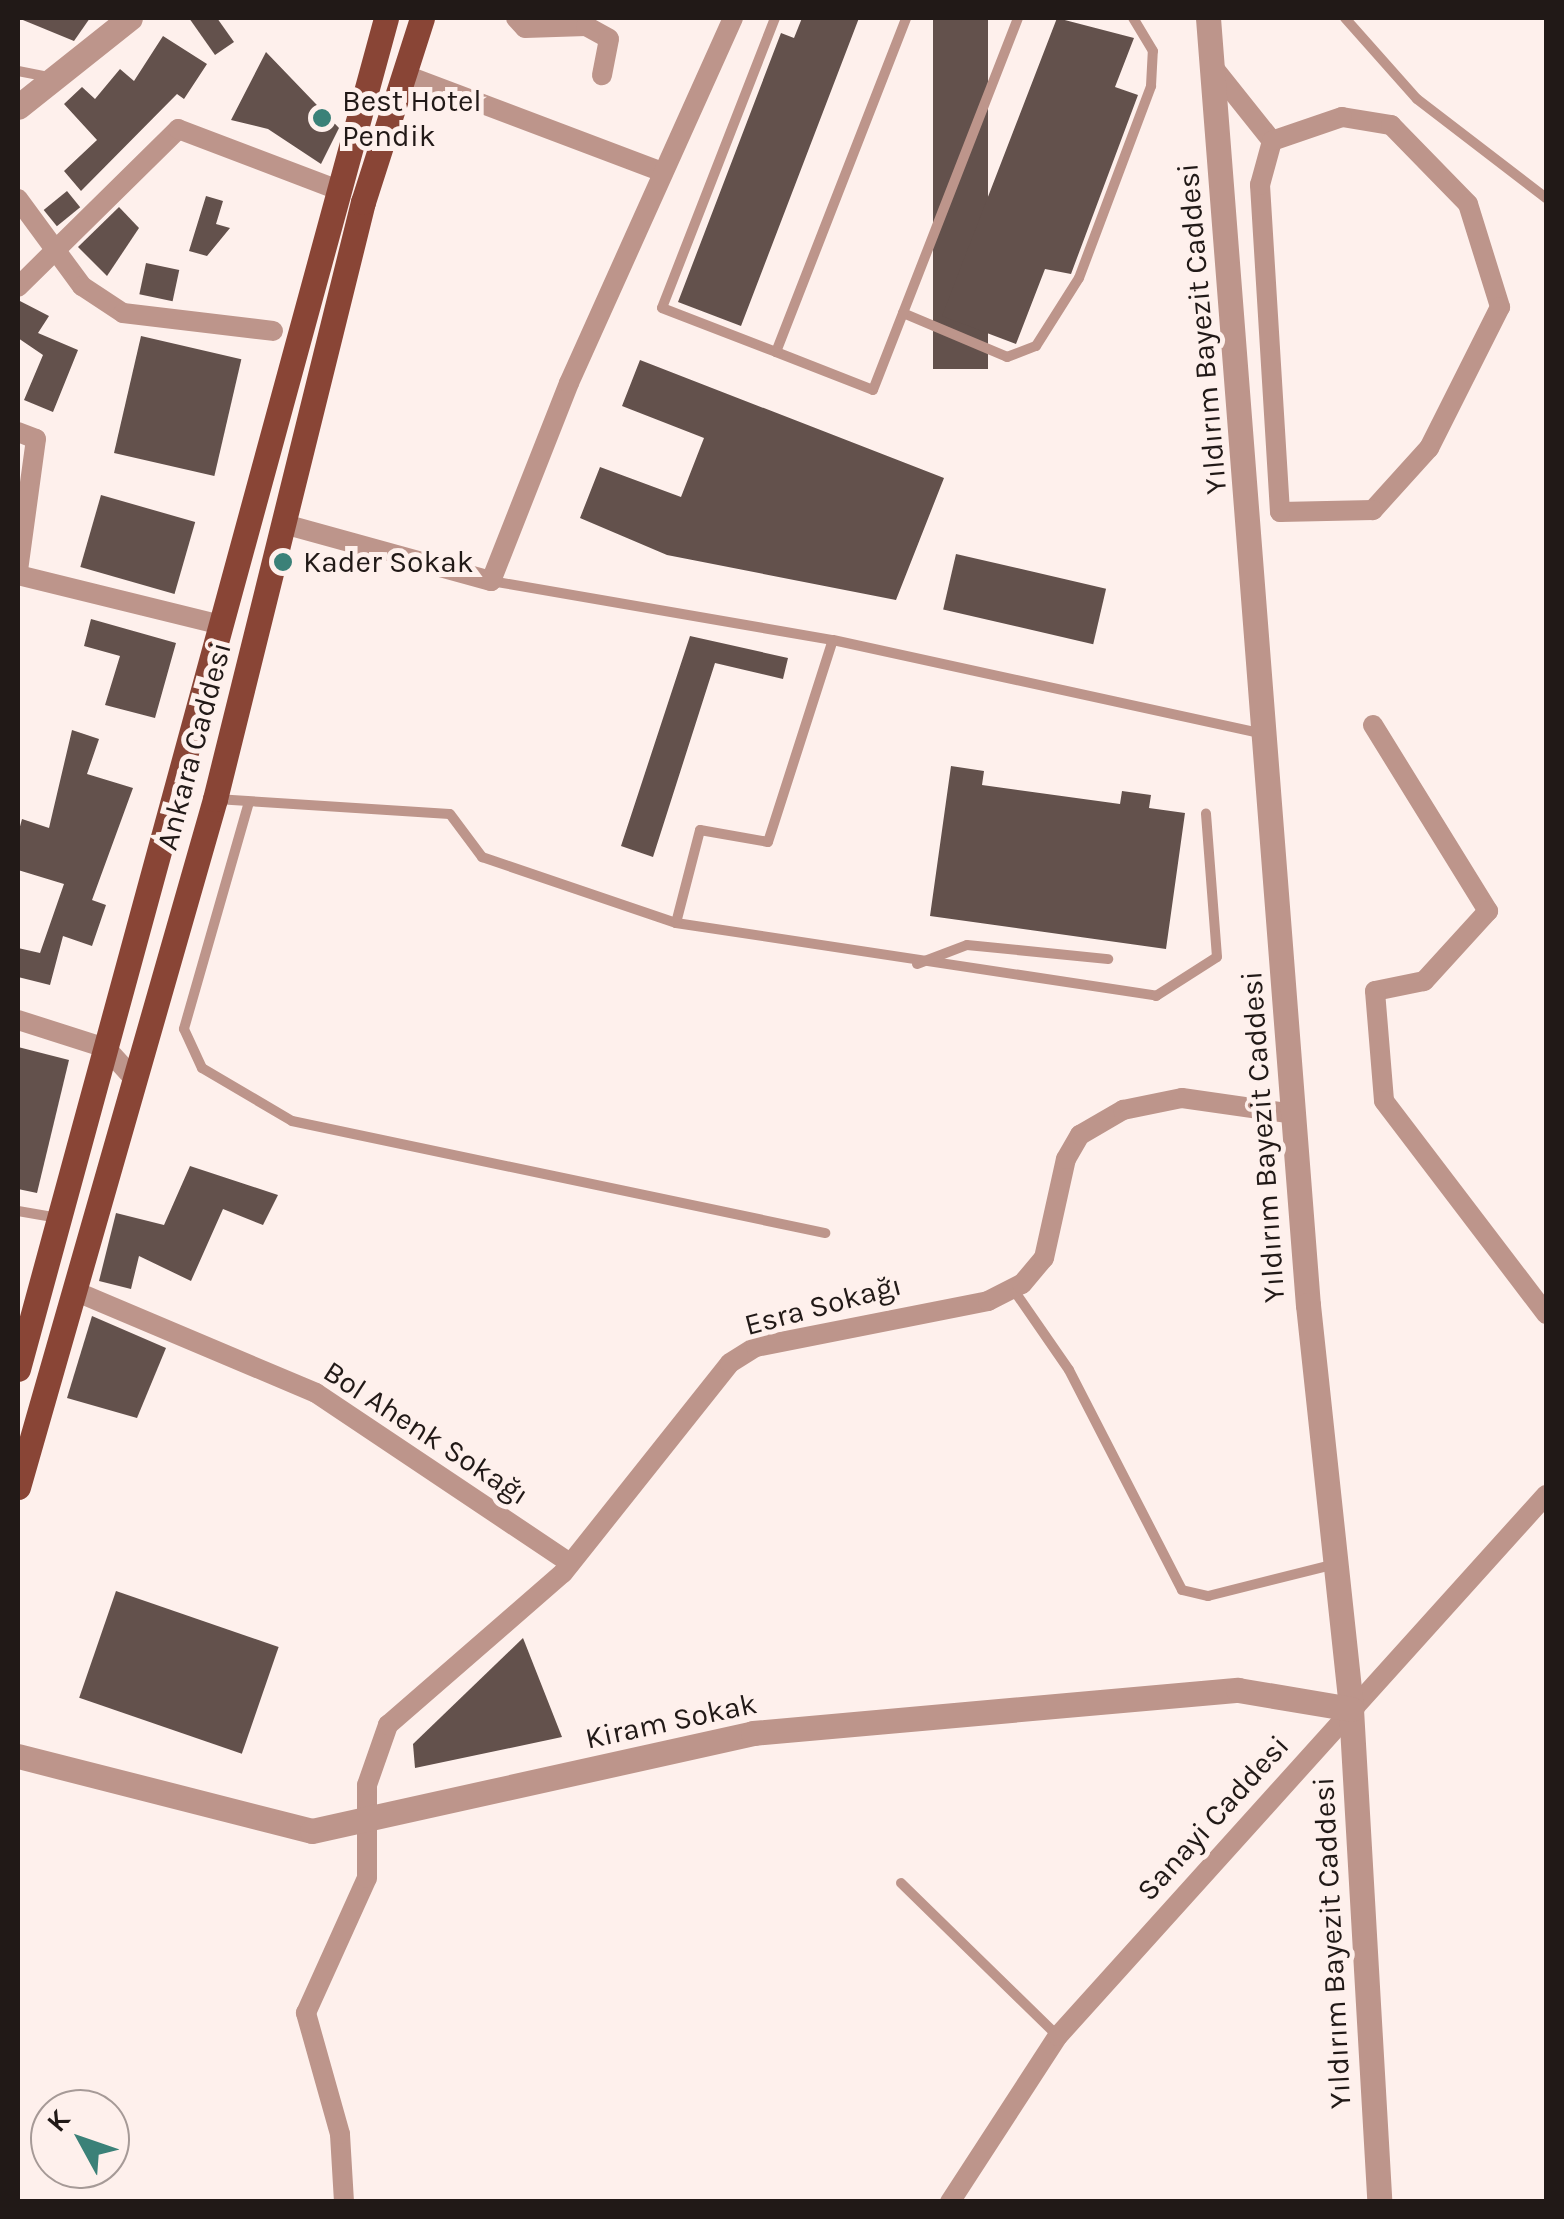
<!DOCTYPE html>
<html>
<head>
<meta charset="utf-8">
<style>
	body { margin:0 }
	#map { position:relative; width:1564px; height:2219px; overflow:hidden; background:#fef0ec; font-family:Karla,sans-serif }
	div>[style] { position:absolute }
	.building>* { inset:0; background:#63514c; transform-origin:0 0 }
	.service>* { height:10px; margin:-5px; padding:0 5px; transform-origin:5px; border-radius:5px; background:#bd958b }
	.minor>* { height:20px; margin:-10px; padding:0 10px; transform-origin:10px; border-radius:10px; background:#bd958b }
	.tertiary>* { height:25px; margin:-12.5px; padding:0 12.5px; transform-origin:12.5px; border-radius:12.5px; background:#bd958b }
	.primary>* { height:25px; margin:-12.5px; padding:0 12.5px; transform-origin:12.5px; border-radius:12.5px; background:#894536 }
	.dots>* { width:28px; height:28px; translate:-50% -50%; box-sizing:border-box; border:5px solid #fef0ec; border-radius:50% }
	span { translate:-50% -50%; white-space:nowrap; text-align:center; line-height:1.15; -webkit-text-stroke:10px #fef0ec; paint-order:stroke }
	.poi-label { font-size:30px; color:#211917 }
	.left { translate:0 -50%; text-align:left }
	.street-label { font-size:30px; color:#211917 }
	.frame { position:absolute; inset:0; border:20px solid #211917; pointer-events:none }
	.north { position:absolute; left:30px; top:2089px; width:100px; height:100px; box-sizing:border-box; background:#fef0ec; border:2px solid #a69a97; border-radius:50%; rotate:310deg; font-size:28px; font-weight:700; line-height:40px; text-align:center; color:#211917 }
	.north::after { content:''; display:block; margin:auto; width:35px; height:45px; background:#3b8178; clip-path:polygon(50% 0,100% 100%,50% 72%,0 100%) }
</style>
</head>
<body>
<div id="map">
	<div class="building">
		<div style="clip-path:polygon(18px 18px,90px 18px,74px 41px)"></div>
		<div style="clip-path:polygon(189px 18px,217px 18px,234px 42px,215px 55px)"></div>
		<div style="clip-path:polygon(802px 18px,859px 18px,741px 326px,678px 302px,781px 33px,794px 38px)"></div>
		<div style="left:933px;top:18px;width:55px;height:351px"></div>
		<div style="clip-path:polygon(1057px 18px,1134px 38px,1115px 87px,1138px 95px,1071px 274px,1045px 269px,1016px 344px,942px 316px)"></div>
		<div style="clip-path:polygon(163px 36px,207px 64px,184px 99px,177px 94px,81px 191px,64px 171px,97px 140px,64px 104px,82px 87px,95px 99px,120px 69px,134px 81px)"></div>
		<div style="clip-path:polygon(266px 52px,339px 128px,321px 164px,268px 129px,231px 120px)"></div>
		<div style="left:67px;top:191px;width:21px;height:30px;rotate:51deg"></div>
		<div style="clip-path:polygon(206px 196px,223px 201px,216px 224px,230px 228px,207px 256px,189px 251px)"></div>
		<div style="clip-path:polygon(119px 207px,139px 228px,107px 276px,78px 247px)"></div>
		<div style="left:146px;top:263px;width:34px;height:32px;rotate:12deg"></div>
		<div style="clip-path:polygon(18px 300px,49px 316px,38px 333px,78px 350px,53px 412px,24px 400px,43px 355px,18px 338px)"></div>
		<div style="left:141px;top:336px;width:103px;height:120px;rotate:13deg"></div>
		<div style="clip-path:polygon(640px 360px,944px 478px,896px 600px,667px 555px,580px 518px,600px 467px,681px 497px,704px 438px,622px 406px)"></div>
		<div style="left:101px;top:495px;width:98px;height:75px;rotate:16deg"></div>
		<div style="left:956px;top:554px;width:154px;height:57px;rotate:13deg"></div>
		<div style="clip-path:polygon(91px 619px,176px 643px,155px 718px,105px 705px,120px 656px,84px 646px)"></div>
		<div style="clip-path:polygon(690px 636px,788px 658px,783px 679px,715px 663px,653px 857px,621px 846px)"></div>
		<div style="clip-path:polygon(72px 730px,99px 739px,87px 774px,133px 788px,92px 900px,106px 905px,92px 946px,63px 936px,50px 985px,18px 977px,18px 948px,40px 953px,64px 884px,18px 870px,18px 834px,22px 819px,49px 828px)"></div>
		<div style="clip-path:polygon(951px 766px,984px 771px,982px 785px,1120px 804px,1122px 791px,1151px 795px,1149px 808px,1185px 813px,1166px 949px,930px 916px)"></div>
		<div style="clip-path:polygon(18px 1047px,69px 1060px,37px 1193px,18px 1189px)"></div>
		<div style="clip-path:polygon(190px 1166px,278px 1195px,263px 1225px,223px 1209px,191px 1281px,139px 1256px,131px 1289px,99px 1281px,116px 1213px,164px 1225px)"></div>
		<div style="clip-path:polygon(92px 1316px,166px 1348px,137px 1418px,67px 1398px)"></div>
		<div style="left:116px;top:1591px;width:172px;height:113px;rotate:19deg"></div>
		<div style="clip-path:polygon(523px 1638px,562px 1737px,415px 1768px,413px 1744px)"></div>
	</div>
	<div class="service">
		<div style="left:775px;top:18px;width:311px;rotate:111.3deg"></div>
		<div style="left:662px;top:308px;width:122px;rotate:21.1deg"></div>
		<div style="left:776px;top:352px;width:358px;rotate:-68.7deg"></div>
		<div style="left:1345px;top:18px;width:108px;rotate:48.4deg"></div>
		<div style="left:1417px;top:99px;width:163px;rotate:37.5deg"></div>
		<div style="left:18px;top:71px;width:32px;rotate:11deg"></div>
		<div style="left:903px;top:313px;width:113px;rotate:22.9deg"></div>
		<div style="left:1007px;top:357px;width:31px;rotate:-21deg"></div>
		<div style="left:1036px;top:346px;width:80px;rotate:-57.7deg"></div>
		<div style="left:1079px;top:278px;width:205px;rotate:-69.4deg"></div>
		<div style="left:1151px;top:86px;width:35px;rotate:-87deg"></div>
		<div style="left:1153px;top:51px;width:39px;rotate:-121deg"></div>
		<div style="left:776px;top:352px;width:104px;rotate:21.4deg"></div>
		<div style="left:873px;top:390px;width:399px;rotate:-68.7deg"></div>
		<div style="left:491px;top:581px;width:347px;rotate:9.8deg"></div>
		<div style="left:833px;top:640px;width:437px;rotate:12.3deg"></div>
		<div style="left:216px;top:799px;width:234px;rotate:3.7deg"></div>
		<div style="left:450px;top:814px;width:54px;rotate:53.3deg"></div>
		<div style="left:482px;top:857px;width:205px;rotate:18.8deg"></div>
		<div style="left:676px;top:923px;width:486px;rotate:8.6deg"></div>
		<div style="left:1156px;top:996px;width:72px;rotate:-32.6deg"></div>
		<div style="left:1217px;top:957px;width:144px;rotate:-94.4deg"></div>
		<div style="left:249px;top:802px;width:236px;rotate:106deg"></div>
		<div style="left:184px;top:1029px;width:43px;rotate:65.2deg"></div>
		<div style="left:202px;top:1068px;width:104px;rotate:30.5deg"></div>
		<div style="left:292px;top:1121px;width:545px;rotate:11.87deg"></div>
		<div style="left:676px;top:923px;width:96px;rotate:-75.5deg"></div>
		<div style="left:700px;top:830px;width:69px;rotate:10deg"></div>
		<div style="left:768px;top:842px;width:212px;rotate:-72.2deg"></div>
		<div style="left:917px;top:964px;width:53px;rotate:-20.8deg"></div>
		<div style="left:967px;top:945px;width:142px;rotate:5.7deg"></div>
		<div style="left:18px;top:1211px;width:41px;rotate:9.9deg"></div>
		<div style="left:1013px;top:1289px;width:98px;rotate:55.3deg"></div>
		<div style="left:1069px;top:1370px;width:247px;rotate:62.8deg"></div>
		<div style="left:1182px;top:1590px;width:27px;rotate:13deg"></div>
		<div style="left:1208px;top:1596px;width:131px;rotate:-14.1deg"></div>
		<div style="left:901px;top:1883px;width:218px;rotate:44.3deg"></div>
	</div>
	<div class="minor">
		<div style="left:516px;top:18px;width:13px;rotate:48deg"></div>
		<div style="left:525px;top:28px;width:61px;rotate:-1.9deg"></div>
		<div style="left:586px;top:26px;width:26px;rotate:29deg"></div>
		<div style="left:609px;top:39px;width:37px;rotate:101deg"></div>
		<div style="left:1213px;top:67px;width:95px;rotate:51.4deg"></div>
		<div style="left:403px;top:74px;width:278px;rotate:20.7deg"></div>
		<div style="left:1342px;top:117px;width:50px;rotate:9.3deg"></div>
		<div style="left:1391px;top:125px;width:110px;rotate:45.7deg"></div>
		<div style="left:1468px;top:204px;width:108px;rotate:72.7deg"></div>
		<div style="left:1500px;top:307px;width:158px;rotate:116.7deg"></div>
		<div style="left:1429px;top:448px;width:84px;rotate:132.1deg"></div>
		<div style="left:1373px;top:510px;width:93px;rotate:178.8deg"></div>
		<div style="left:1280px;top:512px;width:328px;rotate:-93.5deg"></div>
		<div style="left:1260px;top:185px;width:46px;rotate:-74.7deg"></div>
		<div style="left:1272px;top:141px;width:74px;rotate:-18.9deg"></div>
		<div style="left:18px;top:199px;width:108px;rotate:53.7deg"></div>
		<div style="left:82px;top:286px;width:49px;rotate:33.4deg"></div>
		<div style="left:123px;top:313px;width:151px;rotate:6.8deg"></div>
		<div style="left:18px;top:287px;width:225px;rotate:-44.6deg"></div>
		<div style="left:178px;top:129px;width:174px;rotate:20.8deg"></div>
		<div style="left:18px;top:432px;width:19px;rotate:21deg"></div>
		<div style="left:36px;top:439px;width:132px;rotate:97.8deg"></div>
		<div style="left:284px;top:524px;width:215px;rotate:15.4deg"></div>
		<div style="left:491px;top:581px;width:213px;rotate:-68.5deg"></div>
		<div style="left:569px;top:383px;width:400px;rotate:-65.8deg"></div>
		<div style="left:18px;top:575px;width:210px;rotate:13.8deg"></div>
		<div style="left:1373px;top:725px;width:219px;rotate:58.3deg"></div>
		<div style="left:1488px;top:911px;width:95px;rotate:132.4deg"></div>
		<div style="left:1424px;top:981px;width:50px;rotate:168.5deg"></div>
		<div style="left:1375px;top:991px;width:110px;rotate:85.3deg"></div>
		<div style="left:1384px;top:1101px;width:268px;rotate:52.7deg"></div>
		<div style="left:18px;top:1020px;width:92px;rotate:17.7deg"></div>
		<div style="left:106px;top:1048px;width:45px;rotate:47.7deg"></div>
		<div style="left:77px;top:1292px;width:259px;rotate:22.9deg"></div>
		<div style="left:316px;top:1393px;width:306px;rotate:33.8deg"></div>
		<div style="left:344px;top:2202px;width:68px;rotate:-93.4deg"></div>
		<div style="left:340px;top:2134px;width:126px;rotate:-105.7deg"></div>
		<div style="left:306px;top:2013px;width:148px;rotate:-65.7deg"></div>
		<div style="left:367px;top:1878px;width:93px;rotate:-90deg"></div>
		<div style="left:367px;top:1785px;width:64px;rotate:-70.7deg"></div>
		<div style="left:388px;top:1725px;width:232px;rotate:-41deg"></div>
		<div style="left:563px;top:1573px;width:268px;rotate:-51.5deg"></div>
		<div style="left:730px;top:1363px;width:31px;rotate:-32deg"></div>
		<div style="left:756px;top:1347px;width:237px;rotate:-11.2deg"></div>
		<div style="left:988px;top:1301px;width:38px;rotate:-27deg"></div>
		<div style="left:1022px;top:1284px;width:34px;rotate:-50deg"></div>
		<div style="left:1044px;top:1258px;width:101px;rotate:-77.5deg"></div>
		<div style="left:1066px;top:1159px;width:28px;rotate:-60deg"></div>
		<div style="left:1080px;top:1135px;width:50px;rotate:-30.2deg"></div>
		<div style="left:1123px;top:1110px;width:60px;rotate:-11.5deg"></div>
		<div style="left:1182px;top:1098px;width:113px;rotate:8.1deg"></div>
		<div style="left:950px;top:2202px;width:198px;rotate:-57deg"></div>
		<div style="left:1058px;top:2036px;width:729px;rotate:-47.95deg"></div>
	</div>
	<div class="tertiary">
		<div style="left:1208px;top:18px;width:1291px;rotate:85.56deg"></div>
		<div style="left:1308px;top:1305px;width:406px;rotate:83.9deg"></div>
		<div style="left:1351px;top:1709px;width:494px;rotate:86.7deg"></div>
		<div style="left:18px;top:107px;width:143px;rotate:-38.5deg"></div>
		<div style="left:18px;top:1756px;width:303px;rotate:14.3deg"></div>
		<div style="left:312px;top:1831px;width:452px;rotate:-12.5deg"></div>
		<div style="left:753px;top:1733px;width:487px;rotate:-5.1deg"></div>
		<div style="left:1238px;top:1690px;width:115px;rotate:9.5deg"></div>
	</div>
	<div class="primary">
		<div style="left:18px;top:1369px;width:1400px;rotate:-74.76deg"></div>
		<div style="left:18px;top:1487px;width:716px;rotate:-74.02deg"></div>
		<div style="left:215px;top:799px;width:615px;rotate:-76.08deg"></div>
		<div style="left:363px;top:202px;width:193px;rotate:-72.2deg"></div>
	</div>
	<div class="dots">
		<div style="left:322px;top:118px;background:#3b8178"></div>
		<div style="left:283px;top:562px;background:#3b8178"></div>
	</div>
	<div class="poi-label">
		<span class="left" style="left:342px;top:118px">Best Hotel<br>Pendik</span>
		<span class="left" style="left:303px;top:562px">Kader Sokak</span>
	</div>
	<div class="street-label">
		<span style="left:1202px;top:329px;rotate:-95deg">Yıldırım Bayezit Caddesi</span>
		<span style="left:194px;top:746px;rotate:-75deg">Ankara Caddesi</span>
		<span style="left:1263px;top:1137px;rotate:-94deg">Yıldırım Bayezit Caddesi</span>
		<span style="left:823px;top:1305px;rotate:-15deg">Esra Sokağı</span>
		<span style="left:426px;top:1433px;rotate:33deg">Bol Ahenk Sokağı</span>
		<span style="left:671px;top:1721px;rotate:-12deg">Kiram Sokak</span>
		<span style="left:1213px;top:1818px;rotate:-48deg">Sanayi Caddesi</span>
		<span style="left:1332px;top:1943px;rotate:-93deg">Yıldırım Bayezit Caddesi</span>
	</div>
	<div class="frame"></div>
	<div class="north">K</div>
</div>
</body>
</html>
